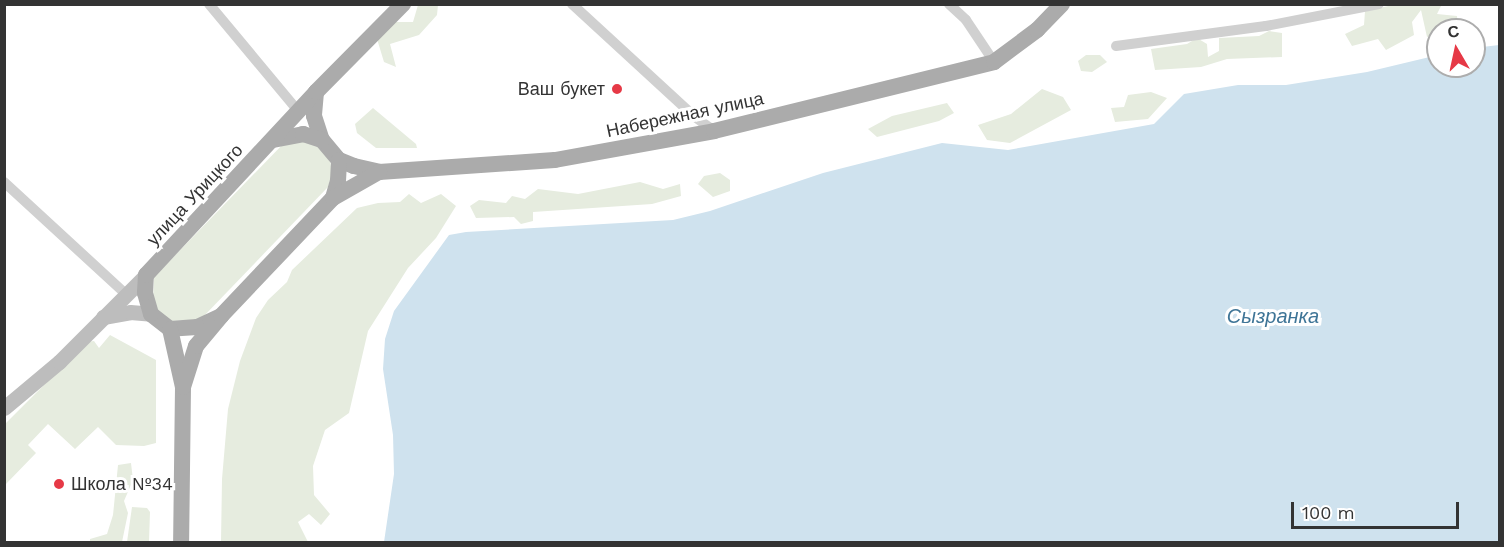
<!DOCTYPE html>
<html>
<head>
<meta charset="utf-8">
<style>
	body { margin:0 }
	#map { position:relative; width:1504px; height:547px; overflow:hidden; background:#fff; font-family:"Work Sans",sans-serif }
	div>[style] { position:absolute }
	.green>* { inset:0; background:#e6ecdf }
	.water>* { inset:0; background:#cfe2ee }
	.street>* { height:10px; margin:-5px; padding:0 5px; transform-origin:5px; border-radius:5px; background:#d0d0d0 }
	.secondary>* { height:15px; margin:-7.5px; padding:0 7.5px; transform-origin:7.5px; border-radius:7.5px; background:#bdbdbd }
	.primary>* { height:16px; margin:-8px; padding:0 8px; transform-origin:8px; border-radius:8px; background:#ababab }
	.dots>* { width:16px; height:16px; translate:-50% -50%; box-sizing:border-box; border:3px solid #fff; border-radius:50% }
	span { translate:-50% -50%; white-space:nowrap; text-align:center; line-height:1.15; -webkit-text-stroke:6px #fff; paint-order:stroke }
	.poi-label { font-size:18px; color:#333 }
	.right { translate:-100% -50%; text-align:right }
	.left { translate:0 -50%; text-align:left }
	.street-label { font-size:18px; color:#333 }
	.water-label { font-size:20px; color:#3f7597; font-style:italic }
	.frame { position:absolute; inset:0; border:6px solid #333; pointer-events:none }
	.north { position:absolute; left:1426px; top:18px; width:60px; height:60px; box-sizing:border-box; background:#fff; border:2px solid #adadad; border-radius:50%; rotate:351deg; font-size:16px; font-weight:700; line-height:24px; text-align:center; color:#333 }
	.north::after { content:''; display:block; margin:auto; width:21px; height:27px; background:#e63946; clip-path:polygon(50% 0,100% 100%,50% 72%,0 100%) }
	.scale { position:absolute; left:1291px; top:502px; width:168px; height:27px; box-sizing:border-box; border:3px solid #333; border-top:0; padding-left:8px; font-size:18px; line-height:21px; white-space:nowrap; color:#333; -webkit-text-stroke:4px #fff; paint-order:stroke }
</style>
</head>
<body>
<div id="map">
	<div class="green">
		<div style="clip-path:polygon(418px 5px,438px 5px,437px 15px,419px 35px,390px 44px,396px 67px,384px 62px,377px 39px,390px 22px,413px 22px)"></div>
		<div style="clip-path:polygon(1393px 5px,1460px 5px,1441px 6px,1437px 14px,1457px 16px,1458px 27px,1438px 30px,1438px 33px,1427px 37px,1421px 10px,1412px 22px,1414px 35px,1386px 50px,1378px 39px,1352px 46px,1345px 34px,1364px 25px,1365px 11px)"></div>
		<div style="clip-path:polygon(1269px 31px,1282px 33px,1282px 57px,1227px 59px,1201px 67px,1155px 70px,1151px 49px,1187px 44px,1197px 38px,1207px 44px,1208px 57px,1219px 51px,1219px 38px,1259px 36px)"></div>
		<div style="clip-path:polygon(1086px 55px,1100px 55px,1107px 62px,1092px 72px,1081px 71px,1078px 61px)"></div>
		<div style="clip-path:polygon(1042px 89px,1063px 97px,1071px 110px,1010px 143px,987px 140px,978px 125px,1011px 114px)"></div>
		<div style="clip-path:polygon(1151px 92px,1167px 98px,1148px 119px,1115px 122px,1111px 108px,1124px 107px,1128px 95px)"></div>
		<div style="clip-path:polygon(947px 103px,954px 113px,939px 121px,877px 137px,868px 129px,892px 116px)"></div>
		<div style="clip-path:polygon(373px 108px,416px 144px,417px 148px,376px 148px,357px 133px,355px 124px)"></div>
		<div style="clip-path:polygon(304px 141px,319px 147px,330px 160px,332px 173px,328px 187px,203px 317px,197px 320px,171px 321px,159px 313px,153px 300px,154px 277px,284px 143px)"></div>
		<div style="clip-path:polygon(720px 173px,730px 180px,730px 191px,713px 197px,698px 184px,704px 176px)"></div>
		<div style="clip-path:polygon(640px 182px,663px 189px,680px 184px,681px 196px,652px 204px,533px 212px,533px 221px,521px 224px,514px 217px,476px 218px,470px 206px,479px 200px,506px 203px,512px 196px,525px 199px,538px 189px,578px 194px)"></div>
		<div style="clip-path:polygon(409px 194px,421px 203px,441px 194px,456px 206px,436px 238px,408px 268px,368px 331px,349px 413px,325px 430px,313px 466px,314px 495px,330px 514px,321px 525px,309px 514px,298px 522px,308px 542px,221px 542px,222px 479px,228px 409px,240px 361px,256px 318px,268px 300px,287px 282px,292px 270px,357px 208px,378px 203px,400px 202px)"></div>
		<div style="clip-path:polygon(110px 335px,156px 360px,156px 443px,144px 446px,116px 445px,98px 427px,75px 449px,48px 424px,28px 445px,36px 453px,6px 484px,5px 424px,87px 342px,94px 341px,99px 348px)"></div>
		<div style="clip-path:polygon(131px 463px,133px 480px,124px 501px,128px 513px,122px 542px,90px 542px,90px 539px,107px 534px,113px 515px,118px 465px)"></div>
		<div style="clip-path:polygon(132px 507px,147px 508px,150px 512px,149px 542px,127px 542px)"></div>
	</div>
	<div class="water">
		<div style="clip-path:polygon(1499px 45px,1499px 542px,384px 542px,394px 474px,393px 435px,383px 369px,385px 339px,394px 311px,449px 235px,466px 232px,673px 220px,710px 211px,823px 173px,942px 143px,1008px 150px,1154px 124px,1184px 94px,1238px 85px,1286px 85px,1367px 72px,1438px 55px,1438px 66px,1474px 66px,1474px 48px)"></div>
	</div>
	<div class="street">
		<div style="left:209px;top:4px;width:141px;rotate:50.2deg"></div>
		<div style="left:572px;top:4px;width:167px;rotate:42.6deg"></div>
		<div style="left:695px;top:117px;width:24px;rotate:36deg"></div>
		<div style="left:949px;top:4px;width:23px;rotate:43deg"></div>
		<div style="left:966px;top:20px;width:50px;rotate:56.3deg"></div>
		<div style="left:1116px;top:46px;width:151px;rotate:-7.6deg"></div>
		<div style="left:1266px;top:26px;width:115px;rotate:-11deg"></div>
		<div style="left:4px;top:182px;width:166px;rotate:42.6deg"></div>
	</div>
	<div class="secondary">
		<div style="left:103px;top:317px;width:27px;rotate:-10deg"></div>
		<div style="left:130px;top:312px;width:21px;rotate:5deg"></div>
		<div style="left:4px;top:408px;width:72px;rotate:-39.9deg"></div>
		<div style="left:59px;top:362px;width:123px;rotate:-45deg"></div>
	</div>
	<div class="primary">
		<div style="left:316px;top:92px;width:24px;rotate:95deg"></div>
		<div style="left:314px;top:116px;width:25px;rotate:72deg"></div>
		<div style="left:322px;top:140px;width:26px;rotate:50deg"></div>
		<div style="left:339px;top:160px;width:16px;rotate:22deg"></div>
		<div style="left:354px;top:166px;width:26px;rotate:13deg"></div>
		<div style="left:379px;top:172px;width:176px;rotate:-3.9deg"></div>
		<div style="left:555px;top:160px;width:162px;rotate:-10.3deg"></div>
		<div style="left:714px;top:131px;width:288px;rotate:-13.8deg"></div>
		<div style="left:994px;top:62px;width:54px;rotate:-36.7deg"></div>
		<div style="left:1037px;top:30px;width:36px;rotate:-46deg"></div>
		<div style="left:273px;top:140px;width:31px;rotate:-11deg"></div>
		<div style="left:303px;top:134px;width:20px;rotate:18deg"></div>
		<div style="left:333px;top:198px;width:18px;rotate:-74deg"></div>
		<div style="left:338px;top:181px;width:21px;rotate:-87deg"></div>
		<div style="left:221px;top:316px;width:26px;rotate:155deg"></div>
		<div style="left:197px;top:327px;width:27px;rotate:176deg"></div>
		<div style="left:170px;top:329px;width:24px;rotate:-142deg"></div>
		<div style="left:151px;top:314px;width:22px;rotate:-106deg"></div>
		<div style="left:145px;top:293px;width:18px;rotate:-87deg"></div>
		<div style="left:146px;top:275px;width:250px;rotate:-47.1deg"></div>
		<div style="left:316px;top:92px;width:124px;rotate:-45.3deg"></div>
		<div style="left:170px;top:329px;width:59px;rotate:77.4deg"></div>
		<div style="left:183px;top:387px;width:155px;rotate:90.7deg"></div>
		<div style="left:183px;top:387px;width:43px;rotate:-72.4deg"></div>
		<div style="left:196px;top:346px;width:39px;rotate:-50deg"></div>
		<div style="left:221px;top:316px;width:163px;rotate:-46.5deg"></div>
		<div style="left:333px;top:198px;width:53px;rotate:-29.5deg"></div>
	</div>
	<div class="dots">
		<div style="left:617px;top:89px;background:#e63946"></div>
		<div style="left:59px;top:484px;background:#e63946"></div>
	</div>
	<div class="poi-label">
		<span class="right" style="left:605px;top:89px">Ваш букет</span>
		<span class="left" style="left:71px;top:484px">Школа №34</span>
	</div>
	<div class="street-label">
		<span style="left:685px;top:115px;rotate:-12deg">Набережная улица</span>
		<span style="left:195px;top:195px;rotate:-47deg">улица Урицкого</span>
	</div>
	<div class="water-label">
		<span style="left:1273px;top:316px">Сызранка</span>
	</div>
	<div class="frame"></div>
	<div class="north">С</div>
	<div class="scale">100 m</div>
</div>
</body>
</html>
